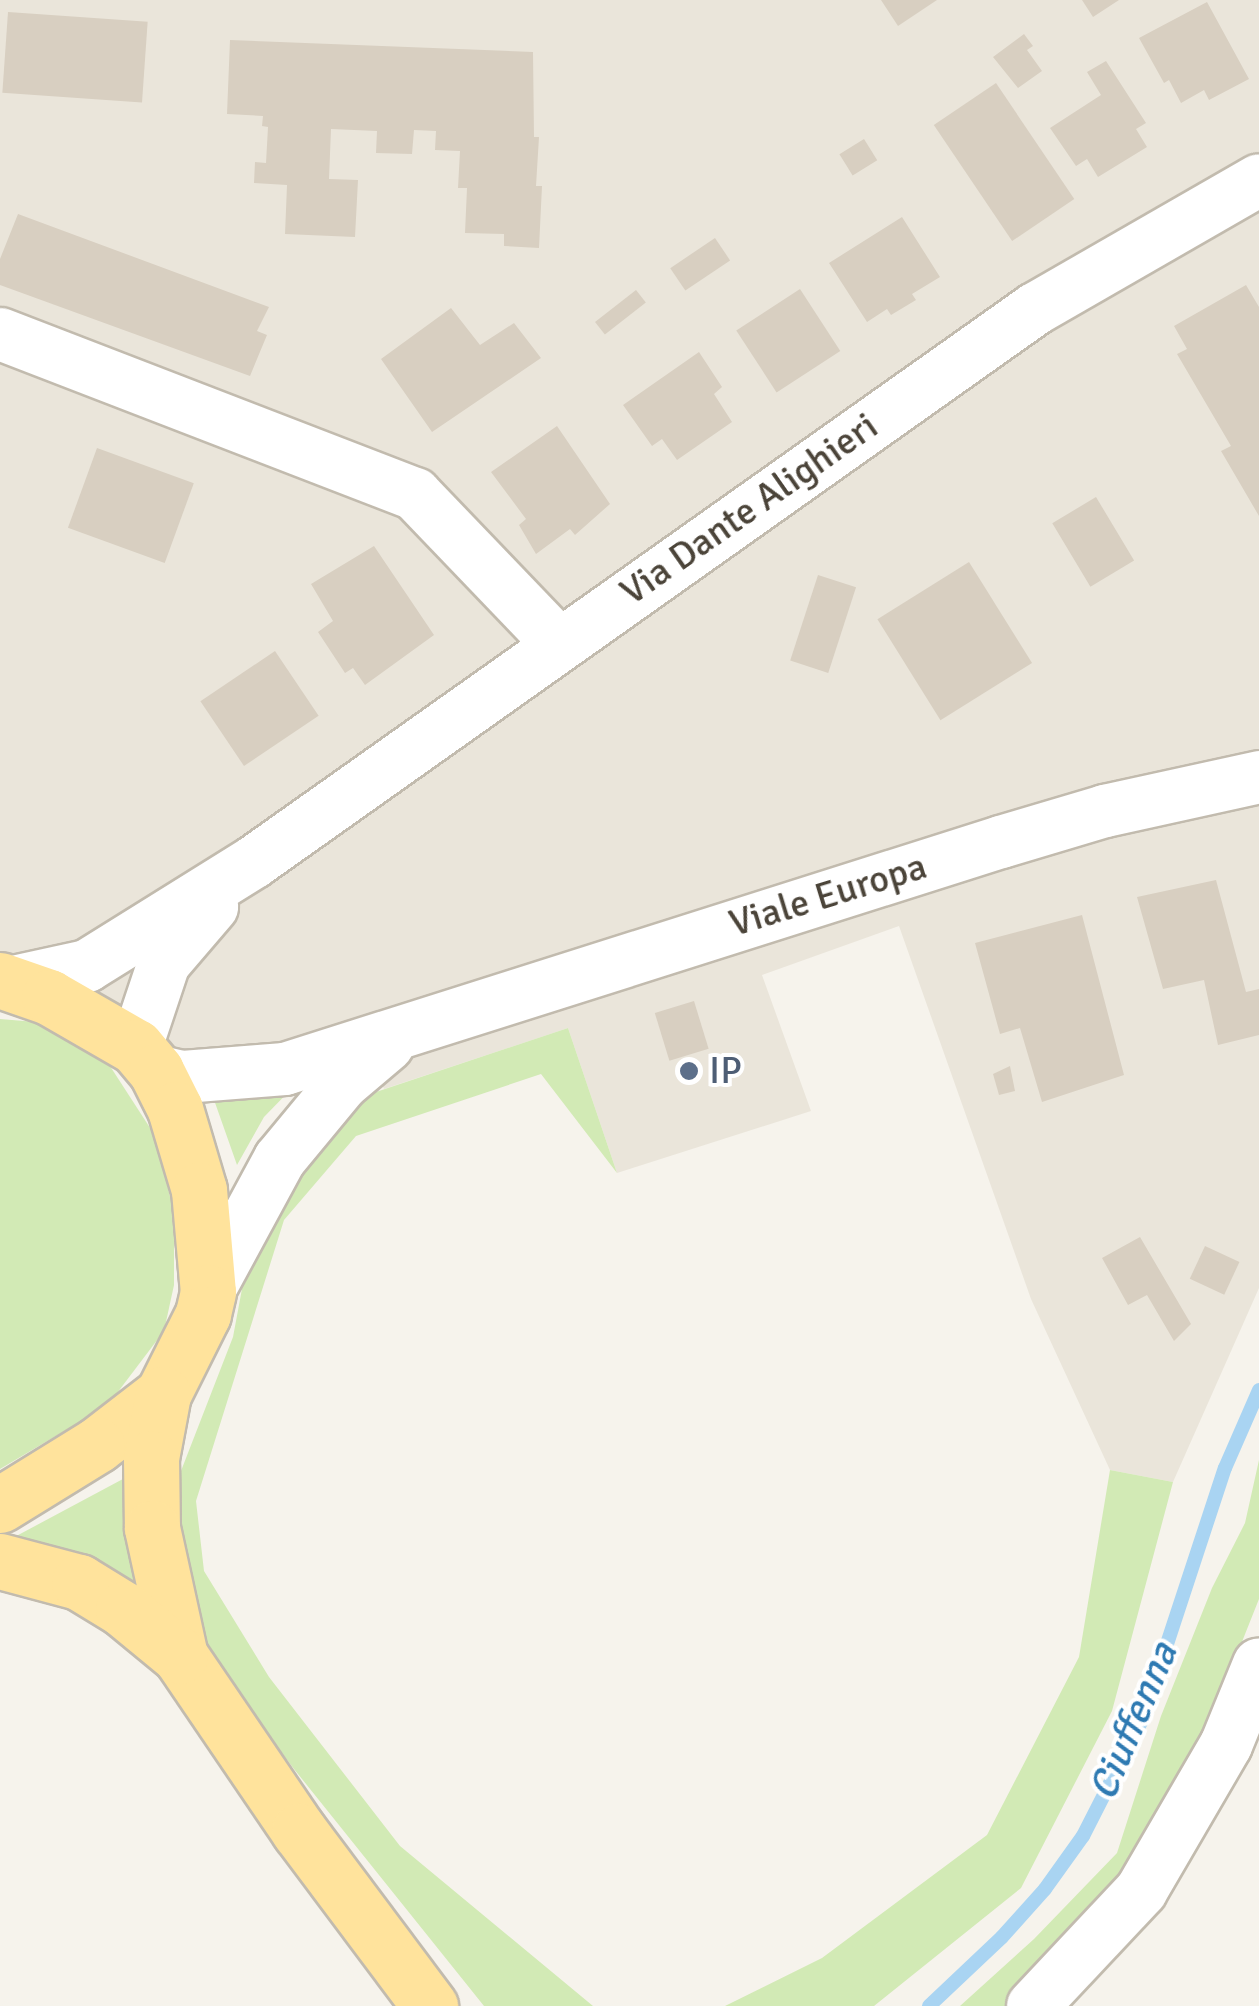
<!DOCTYPE html>
<html>
<head>
<meta charset="utf-8">
<style>
	body { margin:0 }
	#map { position:relative; width:1259px; height:2006px; overflow:hidden; background:#f6f3ec; font-family:Signika,sans-serif }
	div>[style] { position:absolute }
	.residential>* { inset:0; background:#eae5da }
	.green>* { inset:0; background:#d2eab5 }
	.stream>* { height:14px; margin:-7px; padding:0 7px; transform-origin:7px; border-radius:7px; background:#a9d4f2 }
	.building>* { inset:0; background:#d8cfc1; transform-origin:0 0 }
	.roads { filter:drop-shadow(2px 0 #c2bbae) drop-shadow(-2px 0 #c2bbae) drop-shadow(0 2px #c2bbae) drop-shadow(0 -2px #c2bbae) }
	.minor>* { height:52px; margin:-26px; padding:0 26px; transform-origin:26px; border-radius:26px; background:#fff }
	.major>* { height:55px; margin:-27.5px; padding:0 27.5px; transform-origin:27.5px; border-radius:27.5px; background:#ffe39c }
	.dots>* { width:28px; height:28px; translate:-50% -50%; box-sizing:border-box; border:5px solid #fff; border-radius:50% }
	span { translate:-50% -50%; white-space:nowrap; text-align:center; line-height:1.15; -webkit-text-stroke:8px #fff; paint-order:stroke }
	.street-label { font-size:38px; color:#4b4439 }
	.service-label { font-size:38px; color:#4e5e75 }
	.left { translate:0 -50%; text-align:left }
	.water-label { font-size:40px; color:#2e7ab2; font-style:italic }
</style>
</head>
<body>
<div id="map">
	<div class="residential">
		<div style="clip-path:polygon(0 0,1259px 0,1259px 1288px,1173px 1482px,1110px 1470px,1031px 1299px,899px 926px,762px 975px,811px 1111px,617px 1173px,568px 1028px,384px 1089px,358px 1022px,250px 1056px,187px 1054px,34px 962px,0 958px)"></div>
	</div>
	<div class="green">
		<div style="clip-path:polygon(0 1019px,36px 1022px,108px 1063px,154px 1134px,174px 1212px,174px 1285px,164px 1331px,108px 1405px,0 1469px)"></div>
		<div style="clip-path:polygon(568px 1028px,617px 1173px,541px 1074px,356px 1136px,284px 1220px,196px 1501px,204px 1571px,269px 1677px,400px 1846px,593px 2006px,484px 2006px,294px 1769px,188px 1628px,167px 1507px,233px 1337px,250px 1246px,346px 1102px)"></div>
		<div style="clip-path:polygon(301px 1079px,264px 1117px,237px 1165px,213px 1097px)"></div>
		<div style="clip-path:polygon(1259px 1460px,1259px 1599px,1187px 1780px,1127px 1880px,1013px 2006px,960px 2006px,1034px 1939px,1117px 1853px,1161px 1716px,1212px 1588px,1245px 1523px)"></div>
		<div style="clip-path:polygon(1110px 1470px,1173px 1482px,1112px 1711px,1021px 1888px,874px 2006px,725px 2006px,822px 1958px,987px 1835px,1079px 1657px)"></div>
		<div style="clip-path:polygon(136px 1472px,125px 1537px,139px 1602px,7px 1541px)"></div>
	</div>
	<div class="stream">
		<div style="left:929px;top:2006px;width:100px;rotate:-43.4deg"></div>
		<div style="left:1002px;top:1937px;width:64px;rotate:-48.1deg"></div>
		<div style="left:1045px;top:1889px;width:65px;rotate:-54.4deg"></div>
		<div style="left:1083px;top:1836px;width:130px;rotate:-63deg"></div>
		<div style="left:1142px;top:1720px;width:265px;rotate:-71.8deg"></div>
		<div style="left:1225px;top:1468px;width:85px;rotate:-66.4deg"></div>
	</div>
	<div class="building">
		<div style="clip-path:polygon(881px 0,937px 0,898px 26px)"></div>
		<div style="clip-path:polygon(1082px 0,1119px 0,1093px 17px)"></div>
		<div style="clip-path:polygon(1207px 2px,1249px 79px,1209px 100px,1204px 90px,1181px 103px,1169px 80px,1164px 83px,1139px 38px)"></div>
		<div style="left:8px;top:12px;width:140px;height:81px;rotate:4deg"></div>
		<div style="clip-path:polygon(1024px 34px,1033px 46px,1027px 50px,1042px 71px,1018px 88px,993px 57px)"></div>
		<div style="clip-path:polygon(230px 40px,533px 52px,534px 137px,539px 137px,536px 186px,542px 186px,539px 248px,504px 246px,504px 234px,465px 233px,467px 188px,458px 188px,460px 151px,435px 150px,436px 131px,414px 130px,412px 154px,376px 153px,377px 131px,331px 129px,329px 179px,358px 180px,355px 237px,285px 234px,287px 185px,254px 183px,255px 162px,266px 163px,268px 127px,262px 126px,263px 116px,227px 114px)"></div>
		<div style="clip-path:polygon(1106px 61px,1146px 123px,1136px 129px,1147px 147px,1098px 177px,1087px 159px,1076px 166px,1050px 128px,1101px 95px,1087px 72px)"></div>
		<div style="left:996px;top:83px;width:140px;height:75px;rotate:56deg"></div>
		<div style="left:864px;top:139px;width:25px;height:29px;rotate:58deg"></div>
		<div style="clip-path:polygon(18px 214px,269px 307px,257px 331px,267px 335px,250px 376px,0 285px,0 259px)"></div>
		<div style="clip-path:polygon(902px 217px,940px 277px,912px 294px,916px 300px,891px 315px,887px 309px,867px 322px,829px 263px)"></div>
		<div style="left:715px;top:238px;width:27px;height:54px;rotate:56deg"></div>
		<div style="clip-path:polygon(1246px 285px,1259px 307px,1259px 516px,1221px 451px,1231px 446px,1177px 354px,1187px 349px,1174px 326px)"></div>
		<div style="left:800px;top:289px;width:74px;height:76px;rotate:57deg"></div>
		<div style="left:636px;top:290px;width:16px;height:52px;rotate:52deg"></div>
		<div style="clip-path:polygon(451px 308px,480px 345px,514px 323px,541px 358px,432px 432px,381px 359px)"></div>
		<div style="clip-path:polygon(699px 352px,722px 387px,714px 394px,732px 422px,677px 460px,662px 439px,652px 446px,623px 405px)"></div>
		<div style="clip-path:polygon(557px 426px,610px 504px,575px 535px,570px 529px,536px 554px,519px 525px,526px 519px,491px 472px)"></div>
		<div style="left:97px;top:448px;width:103px;height:85px;rotate:20deg"></div>
		<div style="left:1096px;top:497px;width:74px;height:51px;rotate:59deg"></div>
		<div style="clip-path:polygon(374px 546px,434px 635px,365px 685px,353px 668px,345px 673px,318px 632px,333px 621px,311px 584px)"></div>
		<div style="left:969px;top:562px;width:119px;height:108px;rotate:58deg"></div>
		<div style="left:818px;top:575px;width:40px;height:90px;rotate:18deg"></div>
		<div style="left:275px;top:651px;width:78px;height:90px;rotate:56deg"></div>
		<div style="clip-path:polygon(1216px 880px,1246px 992px,1259px 989px,1259px 1035px,1218px 1045px,1204px 980px,1163px 989px,1137px 897px)"></div>
		<div style="clip-path:polygon(1082px 915px,1124px 1075px,1042px 1102px,1020px 1028px,1000px 1034px,975px 943px)"></div>
		<div style="left:694px;top:1001px;width:50px;height:41px;rotate:73deg"></div>
		<div style="clip-path:polygon(1010px 1066px,1015px 1091px,999px 1095px,993px 1074px)"></div>
		<div style="clip-path:polygon(1140px 1237px,1191px 1324px,1174px 1341px,1147px 1295px,1128px 1305px,1102px 1258px)"></div>
		<div style="left:1205px;top:1246px;width:38px;height:36px;rotate:25deg"></div>
	</div>
	<div class="roads">
		<div class="minor">
			<div style="left:0;top:334px;width:445px;rotate:21.1deg"></div>
			<div style="left:415px;top:494px;width:207px;rotate:46.2deg"></div>
			<div style="left:14px;top:982px;width:75px;rotate:-12.4deg"></div>
			<div style="left:87px;top:966px;width:197px;rotate:-31.9deg"></div>
			<div style="left:254px;top:862px;width:957px;rotate:-35.3deg"></div>
			<div style="left:1035px;top:309px;width:258px;rotate:-29.9deg"></div>
			<div style="left:136px;top:1047px;width:89px;rotate:-71.6deg"></div>
			<div style="left:164px;top:963px;width:74px;rotate:-49.4deg"></div>
			<div style="left:156px;top:1071px;width:28px;rotate:13deg"></div>
			<div style="left:183px;top:1077px;width:102px;rotate:-4.5deg"></div>
			<div style="left:285px;top:1069px;width:751px;rotate:-17.59deg"></div>
			<div style="left:1001px;top:842px;width:109px;rotate:-16.6deg"></div>
			<div style="left:1105px;top:811px;width:158px;rotate:-12.4deg"></div>
			<div style="left:208px;top:1292px;width:151px;rotate:-61.6deg"></div>
			<div style="left:280px;top:1159px;width:97px;rotate:-50.4deg"></div>
			<div style="left:342px;top:1084px;width:60px;rotate:-40.3deg"></div>
			<div style="left:1033px;top:2006px;width:158px;rotate:-46.8deg"></div>
			<div style="left:1141px;top:1891px;width:169px;rotate:-59.8deg"></div>
			<div style="left:1226px;top:1745px;width:87px;rotate:-67.8deg"></div>
		</div>
		<div class="major">
			<div style="left:0;top:980px;width:52px;rotate:19.1deg"></div>
			<div style="left:49px;top:997px;width:100px;rotate:29.9deg"></div>
			<div style="left:136px;top:1047px;width:31px;rotate:50deg"></div>
			<div style="left:156px;top:1071px;width:42px;rotate:63.4deg"></div>
			<div style="left:175px;top:1109px;width:84px;rotate:73.5deg"></div>
			<div style="left:199px;top:1190px;width:102px;rotate:85deg"></div>
			<div style="left:208px;top:1292px;width:23px;rotate:103deg"></div>
			<div style="left:203px;top:1314px;width:89px;rotate:116.6deg"></div>
			<div style="left:163px;top:1394px;width:83px;rotate:142.3deg"></div>
			<div style="left:97px;top:1445px;width:114px;rotate:148.3deg"></div>
			<div style="left:163px;top:1394px;width:65px;rotate:100.6deg"></div>
			<div style="left:151px;top:1458px;width:70px;rotate:89.2deg"></div>
			<div style="left:152px;top:1528px;width:131px;rotate:77.7deg"></div>
			<div style="left:180px;top:1656px;width:212px;rotate:55.8deg"></div>
			<div style="left:299px;top:1831px;width:219px;rotate:53.2deg"></div>
			<div style="left:0;top:1561px;width:82px;rotate:14.9deg"></div>
			<div style="left:79px;top:1582px;width:52px;rotate:31.5deg"></div>
			<div style="left:123px;top:1609px;width:74px;rotate:39.5deg"></div>
		</div>
	</div>
	<div class="dots">
		<div style="left:689px;top:1071px;background:#5c6f8a"></div>
	</div>
	<div class="street-label">
		<span style="left:749px;top:509px;rotate:-35deg">Via Dante Alighieri</span>
		<span style="left:828px;top:895px;rotate:-17deg">Viale Europa</span>
	</div>
	<div class="service-label">
		<span class="left" style="left:709px;top:1071px">IP</span>
	</div>
	<div class="water-label">
		<span style="left:1133px;top:1721px;rotate:-67deg">Ciuffenna</span>
	</div>
</div>
</body>
</html>
